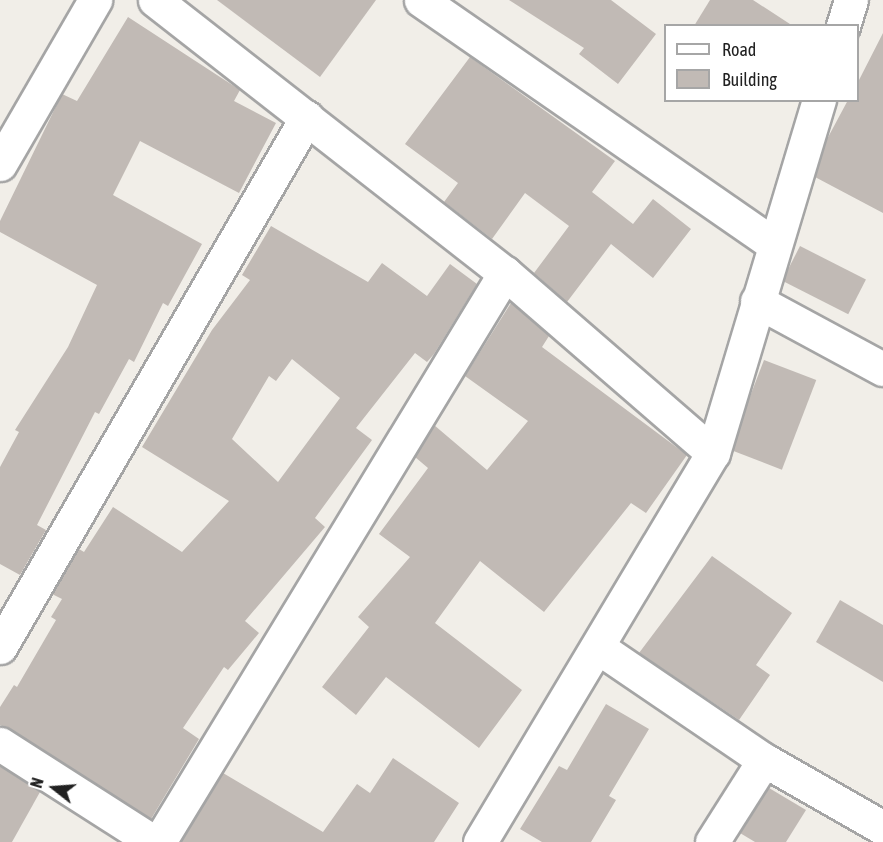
<!DOCTYPE html>
<html>
<head>
<meta charset="utf-8">
<style>
	body { margin:0 }
	#map { position:relative; width:883px; height:842px; overflow:hidden; background:#f1eee8; font-family:"Asap Condensed",sans-serif }
	div>[style] { position:absolute }
	.building>* { inset:0; background:#c1bab5; transform-origin:0 0 }
	.roads { filter:drop-shadow(2px 0 #a5a5a5) drop-shadow(-2px 0 #a5a5a5) drop-shadow(0 2px #a5a5a5) drop-shadow(0 -2px #a5a5a5) }
	.minor>* { height:33px; margin:-16.5px; padding:0 16.5px; transform-origin:16.5px; border-radius:16.5px; background:#fff }
	span { translate:-50% -50%; white-space:nowrap; text-align:center; line-height:1.15; -webkit-text-stroke:4.5px #fff; paint-order:stroke }
	.legend { position:absolute; left:664px; top:24px; width:195px; height:78px; box-sizing:border-box; background:#fff; border:2px solid #a6a6a6; margin:0; padding:8px 10px; list-style:none; font-size:18px; color:#212121 }
	.legend li { display:flex; align-items:center; gap:12px; height:30px }
	.legend b { width:30px; border:2px solid #a6a6a6 }
	.north { position:absolute; left:24px; top:758px; width:60px; height:60px; -webkit-text-stroke:4px #fff; paint-order:stroke; rotate:287deg; font-size:16px; font-weight:700; line-height:24px; text-align:center; color:#212121 }
	.north::after { content:''; display:block; margin:auto; width:21px; height:27px; background:#212121; clip-path:polygon(50% 0,100% 100%,50% 72%,0 100%) }
</style>
</head>
<body>
<div id="map">
	<div class="building">
		<div style="clip-path:polygon(217px 0,376px 0,320px 77px)"></div>
		<div style="clip-path:polygon(509px 0,611px 0,656px 34px,618px 84px,579px 54px,584px 48px)"></div>
		<div style="clip-path:polygon(710px 0,753px 0,793px 26px,694px 26px)"></div>
		<div style="clip-path:polygon(128px 17px,240px 90px,234px 101px,276px 123px,239px 193px,140px 141px,113px 195px,202px 244px,168px 306px,163px 303px,134px 362px,129px 359px,99px 414px,95px 412px,37px 525px,46px 530px,20px 575px,0 564px,0 467px,19px 432px,15px 430px,68px 347px,97px 285px,0 232px,0 221px,62px 94px,77px 101px)"></div>
		<div style="clip-path:polygon(883px 33px,883px 213px,815px 177px,826px 141px,848px 100px,858px 100px,858px 82px)"></div>
		<div style="clip-path:polygon(470px 57px,615px 161px,592px 192px,633px 224px,653px 199px,691px 229px,653px 278px,611px 244px,567px 302px,534px 273px,569px 226px,525px 193px,492px 239px,444px 202px,458px 183px,405px 144px)"></div>
		<div style="clip-path:polygon(evenodd,271px 226px,368px 282px,382px 263px,427px 296px,450px 264px,477px 284px,434px 354px,427px 362px,415px 353px,356px 428px,372px 440px,315px 518px,325px 527px,245px 621px,259px 633px,228px 670px,224px 667px,183px 728px,199px 739px,151px 819px,0 725px,0 707px,14px 685px,17px 687px,56px 620px,51px 617px,62px 599px,52px 594px,79px 549px,84px 552px,113px 507px,182px 552px,229px 501px,142px 447px,212px 330px,250px 280px,242px 275px,271px 226px,292px 359px,340px 398px,278px 482px,232px 439px,269px 376px,276px 381px,292px 359px)"></div>
		<div style="left:800px;top:246px;width:74px;height:39px;rotate:27deg"></div>
		<div style="clip-path:polygon(511px 303px,549px 336px,542px 347px,687px 455px,646px 513px,631px 503px,544px 612px,480px 561px,435px 623px,522px 690px,479px 748px,386px 677px,356px 715px,322px 687px,369px 627px,358px 617px,410px 557px,379px 534px,428px 468px,415px 457px,434px 425px,487px 470px,528px 421px,465px 376px)"></div>
		<div style="left:764px;top:360px;width:56px;height:96px;rotate:21deg"></div>
		<div style="clip-path:polygon(712px 556px,792px 613px,756px 665px,770px 675px,739px 720px,639px 653px)"></div>
		<div style="clip-path:polygon(840px 600px,883px 625px,883px 682px,816px 642px)"></div>
		<div style="clip-path:polygon(606px 704px,649px 729px,609px 796px,616px 800px,591px 842px,542px 842px,520px 829px,559px 766px,567px 770px)"></div>
		<div style="clip-path:polygon(393px 758px,459px 803px,434px 842px,181px 842px,223px 773px,323px 832px,357px 784px,370px 793px)"></div>
		<div style="clip-path:polygon(0 766px,40px 792px,12px 842px,0 842px)"></div>
		<div style="clip-path:polygon(769px 788px,806px 810px,786px 842px,755px 842px,740px 833px)"></div>
	</div>
	<div class="roads">
		<div class="minor">
			<div style="left:155px;top:0;width:444px;rotate:38deg"></div>
			<div style="left:505px;top:273px;width:275px;rotate:40.9deg"></div>
			<div style="left:421px;top:0;width:427px;rotate:34.7deg"></div>
			<div style="left:843px;top:26px;width:27px;rotate:-73deg"></div>
			<div style="left:0;top:164px;width:190px;rotate:-59.9deg"></div>
			<div style="left:757px;top:301px;width:143px;rotate:28.4deg"></div>
			<div style="left:0;top:647px;width:612px;rotate:-59.92deg"></div>
			<div style="left:599px;top:648px;width:199px;rotate:34.2deg"></div>
			<div style="left:764px;top:760px;width:137px;rotate:29.7deg"></div>
			<div style="left:0;top:744px;width:182px;rotate:32.6deg"></div>
			<div style="left:159px;top:842px;width:666px;rotate:-58.7deg"></div>
			<div style="left:480px;top:842px;width:453px;rotate:-59.1deg"></div>
			<div style="left:713px;top:453px;width:369px;rotate:-73.3deg"></div>
			<div style="left:712px;top:842px;width:97px;rotate:-57.6deg"></div>
		</div>
	</div>
	<ul class="legend">
	<li><b style="height:8px;background:#fff"></b>Road</li>
	<li><b style="height:16px;background:#c1bab5"></b>Building</li>
	</ul>
	<div class="north">N</div>
</div>
</body>
</html>
